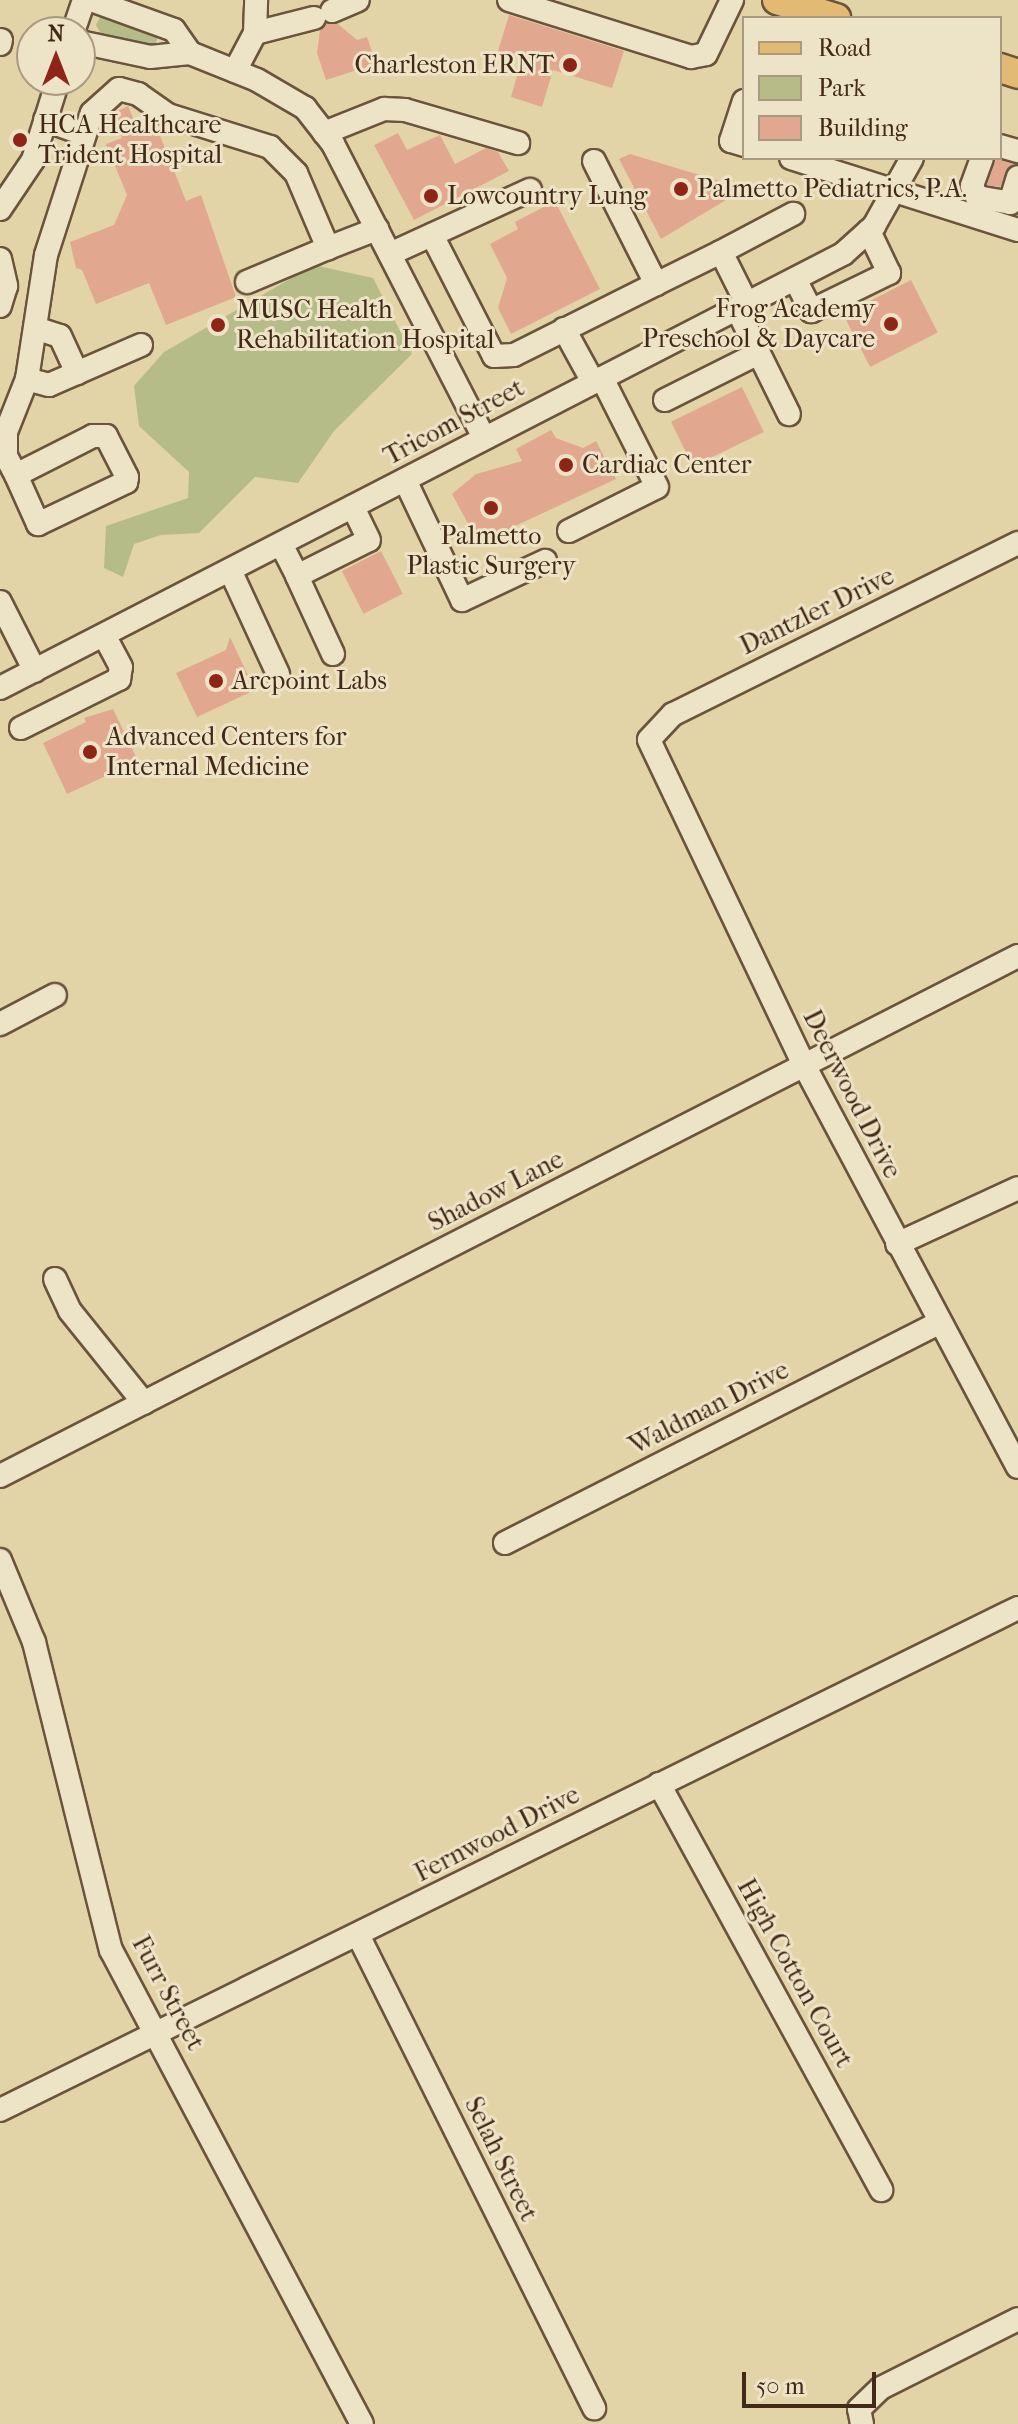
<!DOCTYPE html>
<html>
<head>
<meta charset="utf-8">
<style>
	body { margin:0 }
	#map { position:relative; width:1018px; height:2424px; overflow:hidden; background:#e3d4a8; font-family:"IM FELL French Canon",serif }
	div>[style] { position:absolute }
	.green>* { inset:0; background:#b5bc87 }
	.building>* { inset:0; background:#e2a88f; transform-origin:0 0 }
	.roads { filter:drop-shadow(2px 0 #6b543c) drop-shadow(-2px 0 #6b543c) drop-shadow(0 2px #6b543c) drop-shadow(0 -2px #6b543c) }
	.minor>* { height:22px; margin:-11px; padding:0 11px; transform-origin:11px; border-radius:11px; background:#ede3c6 }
	.major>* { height:28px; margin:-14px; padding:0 14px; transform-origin:14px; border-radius:14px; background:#e2ba74 }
	.dots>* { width:22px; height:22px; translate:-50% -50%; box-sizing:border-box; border:4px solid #ede3c6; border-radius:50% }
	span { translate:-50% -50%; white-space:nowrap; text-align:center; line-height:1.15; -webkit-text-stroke:6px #ede3c6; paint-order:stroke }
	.poi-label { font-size:26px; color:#432918 }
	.right { translate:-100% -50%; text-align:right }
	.left { translate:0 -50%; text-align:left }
	.street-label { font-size:26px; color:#432918 }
	.legend { position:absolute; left:742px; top:16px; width:260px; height:144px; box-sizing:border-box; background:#ede3c6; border:2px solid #a99980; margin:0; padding:10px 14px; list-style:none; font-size:24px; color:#432918 }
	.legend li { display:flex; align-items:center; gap:16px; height:40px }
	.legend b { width:40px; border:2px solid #a99980 }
	.north { position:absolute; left:16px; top:16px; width:80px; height:80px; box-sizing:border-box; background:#ede3c6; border:2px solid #a99980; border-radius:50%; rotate:0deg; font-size:22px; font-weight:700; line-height:32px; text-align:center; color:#432918 }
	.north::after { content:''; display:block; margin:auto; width:28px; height:36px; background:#8f2418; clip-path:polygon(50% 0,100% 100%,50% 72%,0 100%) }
	.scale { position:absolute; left:742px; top:2372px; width:134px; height:36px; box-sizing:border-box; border:4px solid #432918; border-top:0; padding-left:10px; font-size:24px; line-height:28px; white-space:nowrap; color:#432918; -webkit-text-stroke:6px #ede3c6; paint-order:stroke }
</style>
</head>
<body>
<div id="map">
	<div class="green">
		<div style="clip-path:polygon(111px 16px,158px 35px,155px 47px,147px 50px,103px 37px,96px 25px,100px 17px)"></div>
		<div style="clip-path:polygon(314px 265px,373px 278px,412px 354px,334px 431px,298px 483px,255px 477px,199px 533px,161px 535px,134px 544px,123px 577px,104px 568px,106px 526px,188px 498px,189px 472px,139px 426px,134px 386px,164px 352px)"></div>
	</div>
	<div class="building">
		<div style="clip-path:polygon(509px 15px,624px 51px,612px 88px,553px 70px,542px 107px,511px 97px,522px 59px,498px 51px)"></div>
		<div style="clip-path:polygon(327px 24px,338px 24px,357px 40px,367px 37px,376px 64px,326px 80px,317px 53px,320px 30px)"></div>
		<div style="clip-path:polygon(128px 106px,138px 130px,155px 123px,186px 201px,201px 195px,236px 297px,166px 325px,149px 283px,96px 304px,82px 270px,76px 268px,70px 242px,114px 225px,127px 195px,106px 144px,122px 138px,112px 114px)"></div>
		<div style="clip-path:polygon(398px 133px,407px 150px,440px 135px,455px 164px,486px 148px,498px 152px,509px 171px,414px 220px,374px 145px)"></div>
		<div style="clip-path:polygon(630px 154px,723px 182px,731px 197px,661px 239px,619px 159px)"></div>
		<div style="clip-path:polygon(996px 159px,1013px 164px,1000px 187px,987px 185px)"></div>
		<div style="clip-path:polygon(555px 201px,600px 289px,511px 334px,498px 308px,507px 278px,490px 244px,518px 229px,515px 222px)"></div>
		<div style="left:911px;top:280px;width:59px;height:76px;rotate:63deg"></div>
		<div style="left:742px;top:387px;width:50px;height:79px;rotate:64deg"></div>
		<div style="clip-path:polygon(551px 430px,556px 438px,583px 448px,596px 441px,616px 479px,513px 527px,507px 536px,495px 535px,479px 544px,452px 494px,476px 474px,522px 461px,516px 449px)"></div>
		<div style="left:381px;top:551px;width:48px;height:44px;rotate:63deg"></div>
		<div style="clip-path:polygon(230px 637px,255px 690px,197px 717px,176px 673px,226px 650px)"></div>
		<div style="clip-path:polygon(113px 709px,138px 761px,67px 794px,43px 743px,86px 722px,84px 718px)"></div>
	</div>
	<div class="roads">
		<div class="minor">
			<div style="left:91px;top:0;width:88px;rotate:19.9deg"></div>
			<div style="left:174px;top:30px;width:28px;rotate:55deg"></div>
			<div style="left:509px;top:0;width:191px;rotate:17.4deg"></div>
			<div style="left:691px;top:57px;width:15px;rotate:-11deg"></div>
			<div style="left:706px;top:54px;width:60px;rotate:-64.3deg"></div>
			<div style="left:332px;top:11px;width:28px;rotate:-23deg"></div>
			<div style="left:73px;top:32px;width:34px;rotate:-71deg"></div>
			<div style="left:255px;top:33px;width:33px;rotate:-88deg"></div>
			<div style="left:80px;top:42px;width:72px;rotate:12.1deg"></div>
			<div style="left:150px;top:57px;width:40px;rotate:-5.7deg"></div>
			<div style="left:190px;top:53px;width:72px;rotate:21.9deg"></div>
			<div style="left:257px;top:80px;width:56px;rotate:30.3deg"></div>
			<div style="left:305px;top:108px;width:46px;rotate:52.1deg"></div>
			<div style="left:333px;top:144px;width:328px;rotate:62.8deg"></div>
			<div style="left:0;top:44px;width:4px;rotate:-76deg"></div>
			<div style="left:235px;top:71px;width:43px;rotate:-62.2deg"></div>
			<div style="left:255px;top:33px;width:61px;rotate:-14.3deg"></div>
			<div style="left:744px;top:101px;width:42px;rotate:108deg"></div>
			<div style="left:731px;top:141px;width:14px;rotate:17deg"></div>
			<div style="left:45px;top:120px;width:41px;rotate:19.7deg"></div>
			<div style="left:324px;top:133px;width:65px;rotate:-21.8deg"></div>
			<div style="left:384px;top:109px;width:21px;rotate:3deg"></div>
			<div style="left:405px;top:110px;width:118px;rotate:16.3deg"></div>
			<div style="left:1000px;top:146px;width:19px;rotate:16deg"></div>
			<div style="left:791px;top:158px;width:238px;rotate:17.6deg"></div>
			<div style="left:982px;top:158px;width:30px;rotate:110deg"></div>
			<div style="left:972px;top:186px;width:12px;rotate:66deg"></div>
			<div style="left:977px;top:197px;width:34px;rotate:10deg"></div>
			<div style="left:1010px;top:203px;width:27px;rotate:-73deg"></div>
			<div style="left:594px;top:161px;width:138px;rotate:63.2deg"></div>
			<div style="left:656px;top:284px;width:72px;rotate:-26.2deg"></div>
			<div style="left:721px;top:252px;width:60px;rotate:63.4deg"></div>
			<div style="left:0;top:209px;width:59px;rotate:-56deg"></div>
			<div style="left:33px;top:160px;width:84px;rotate:-72.6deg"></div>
			<div style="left:432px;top:235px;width:136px;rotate:62.9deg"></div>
			<div style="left:494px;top:356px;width:20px;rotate:-3deg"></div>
			<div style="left:514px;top:355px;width:159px;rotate:-26.6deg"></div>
			<div style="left:719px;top:253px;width:84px;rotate:-27.8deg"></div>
			<div style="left:390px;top:254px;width:154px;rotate:-24.6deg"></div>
			<div style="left:0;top:259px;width:28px;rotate:77deg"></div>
			<div style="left:6px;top:286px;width:21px;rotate:107deg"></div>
			<div style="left:796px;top:281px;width:34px;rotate:63deg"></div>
			<div style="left:811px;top:311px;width:87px;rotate:-26deg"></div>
			<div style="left:889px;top:273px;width:47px;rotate:-115.5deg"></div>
			<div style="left:247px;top:282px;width:88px;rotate:-22.8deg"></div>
			<div style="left:738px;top:311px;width:115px;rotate:63.7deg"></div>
			<div style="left:35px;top:328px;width:26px;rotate:18deg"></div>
			<div style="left:60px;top:336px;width:41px;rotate:65.3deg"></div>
			<div style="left:564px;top:329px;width:60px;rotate:61.3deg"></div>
			<div style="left:141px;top:345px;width:100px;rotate:156.5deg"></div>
			<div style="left:49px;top:385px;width:23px;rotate:-165deg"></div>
			<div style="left:27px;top:379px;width:125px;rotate:-81.3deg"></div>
			<div style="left:46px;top:255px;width:149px;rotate:-72.1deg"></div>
			<div style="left:92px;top:113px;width:36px;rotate:-42deg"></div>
			<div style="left:119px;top:89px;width:20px;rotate:15deg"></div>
			<div style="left:138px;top:94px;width:37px;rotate:35deg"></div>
			<div style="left:168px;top:115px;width:107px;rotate:17.4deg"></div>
			<div style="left:270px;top:147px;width:37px;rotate:45deg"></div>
			<div style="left:296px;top:173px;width:82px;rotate:66.9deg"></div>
			<div style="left:328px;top:248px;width:53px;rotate:-21.2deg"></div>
			<div style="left:665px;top:400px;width:105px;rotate:-26.6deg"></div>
			<div style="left:16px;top:475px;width:54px;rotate:65.8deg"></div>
			<div style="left:38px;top:524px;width:98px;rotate:-25.5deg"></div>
			<div style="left:126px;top:482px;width:5px;rotate:-79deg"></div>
			<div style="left:127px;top:477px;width:46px;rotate:-117.1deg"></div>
			<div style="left:106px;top:436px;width:13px;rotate:180deg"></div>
			<div style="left:93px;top:436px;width:86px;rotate:153.1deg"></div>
			<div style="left:16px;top:475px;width:21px;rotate:-118deg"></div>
			<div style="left:6px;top:456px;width:24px;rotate:-90deg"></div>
			<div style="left:6px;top:432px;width:57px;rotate:-68.4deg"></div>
			<div style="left:405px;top:480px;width:133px;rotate:64.6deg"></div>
			<div style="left:462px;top:600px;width:92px;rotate:-25.2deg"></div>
			<div style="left:569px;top:531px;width:98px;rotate:-26.6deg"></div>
			<div style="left:657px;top:487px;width:122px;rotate:-116.8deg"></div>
			<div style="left:1018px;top:543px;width:385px;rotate:153.6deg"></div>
			<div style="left:673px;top:714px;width:35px;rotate:133deg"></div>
			<div style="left:649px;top:740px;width:360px;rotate:64.5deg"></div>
			<div style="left:804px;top:1065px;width:455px;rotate:62deg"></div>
			<div style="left:281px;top:544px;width:36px;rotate:63deg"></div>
			<div style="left:297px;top:576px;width:80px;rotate:-26.6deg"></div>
			<div style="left:369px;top:540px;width:37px;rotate:-116deg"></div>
			<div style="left:230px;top:570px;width:115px;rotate:65.2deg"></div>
			<div style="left:297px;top:576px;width:86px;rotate:65.2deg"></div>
			<div style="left:0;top:602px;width:77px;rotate:63.1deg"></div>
			<div style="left:0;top:688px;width:948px;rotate:-27.24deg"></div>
			<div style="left:843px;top:254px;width:42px;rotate:-42.1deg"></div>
			<div style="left:874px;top:226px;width:78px;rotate:-60.8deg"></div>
			<div style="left:21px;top:728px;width:110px;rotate:-26.6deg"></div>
			<div style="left:119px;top:679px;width:12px;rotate:-81deg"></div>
			<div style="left:121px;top:667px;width:36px;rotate:-118deg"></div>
			<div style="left:0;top:1024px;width:62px;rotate:-27.8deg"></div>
			<div style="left:897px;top:1244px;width:133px;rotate:-24.8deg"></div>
			<div style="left:55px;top:1279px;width:35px;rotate:65deg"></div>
			<div style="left:70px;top:1311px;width:118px;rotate:51.2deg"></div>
			<div style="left:0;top:1476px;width:1143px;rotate:-27.06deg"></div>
			<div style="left:505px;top:1543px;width:487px;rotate:-26.9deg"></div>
			<div style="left:0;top:1560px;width:89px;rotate:67.5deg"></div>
			<div style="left:34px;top:1642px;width:317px;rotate:76deg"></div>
			<div style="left:111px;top:1950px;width:536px;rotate:62.1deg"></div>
			<div style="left:659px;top:1784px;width:463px;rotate:61.3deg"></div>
			<div style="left:358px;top:1935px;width:529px;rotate:63.48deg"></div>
			<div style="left:0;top:2110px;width:1135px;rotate:-26.25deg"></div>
			<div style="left:862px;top:2424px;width:15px;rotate:-101deg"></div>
			<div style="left:859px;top:2409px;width:30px;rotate:-44deg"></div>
			<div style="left:881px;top:2388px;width:153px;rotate:-26.7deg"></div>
		</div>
		<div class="major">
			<div style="left:777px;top:0;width:62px;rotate:17deg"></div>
			<div style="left:1000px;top:68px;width:19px;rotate:18deg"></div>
		</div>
	</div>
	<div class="dots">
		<div style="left:570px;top:65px;background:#8f2418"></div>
		<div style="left:20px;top:140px;background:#8f2418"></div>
		<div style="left:681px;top:189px;background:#8f2418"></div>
		<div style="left:431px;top:196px;background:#8f2418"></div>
		<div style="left:891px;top:324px;background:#8f2418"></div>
		<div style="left:218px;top:325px;background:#8f2418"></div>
		<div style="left:566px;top:465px;background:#8f2418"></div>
		<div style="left:491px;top:508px;background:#8f2418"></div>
		<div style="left:216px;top:681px;background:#8f2418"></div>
		<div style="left:90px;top:752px;background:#8f2418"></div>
	</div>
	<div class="poi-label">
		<span class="right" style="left:554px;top:65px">Charleston ERNT</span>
		<span class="left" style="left:38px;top:140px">HCA Healthcare<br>Trident Hospital</span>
		<span class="left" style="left:697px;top:189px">Palmetto Pediatrics, P.A.</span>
		<span class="left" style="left:447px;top:196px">Lowcountry Lung</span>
		<span class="right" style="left:875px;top:324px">Frog Academy<br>Preschool &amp; Daycare</span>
		<span class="left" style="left:236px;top:325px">MUSC Health<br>Rehabilitation Hospital</span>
		<span class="left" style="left:582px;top:465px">Cardiac Center</span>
		<span style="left:491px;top:551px">Palmetto<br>Plastic Surgery</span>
		<span class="left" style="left:232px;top:681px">Arcpoint Labs</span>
		<span class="left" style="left:106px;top:752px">Advanced Centers for<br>Internal Medicine</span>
	</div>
	<div class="street-label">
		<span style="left:454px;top:422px;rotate:-28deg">Tricom Street</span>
		<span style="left:817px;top:611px;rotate:-26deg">Dantzler Drive</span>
		<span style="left:852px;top:1094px;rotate:63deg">Deerwood Drive</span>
		<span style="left:496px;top:1191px;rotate:-27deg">Shadow Lane</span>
		<span style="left:709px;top:1408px;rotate:-27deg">Waldman Drive</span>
		<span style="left:497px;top:1834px;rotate:-27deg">Fernwood Drive</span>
		<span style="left:795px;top:1973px;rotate:61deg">High Cotton Court</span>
		<span style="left:168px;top:1993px;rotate:62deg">Furr Street</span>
		<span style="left:501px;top:2159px;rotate:64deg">Selah Street</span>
	</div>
	<ul class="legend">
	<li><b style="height:10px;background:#e2ba74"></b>Road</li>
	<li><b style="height:22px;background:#b5bc87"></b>Park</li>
	<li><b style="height:22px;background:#e2a88f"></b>Building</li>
	</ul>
	<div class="north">N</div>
	<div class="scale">50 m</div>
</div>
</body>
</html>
